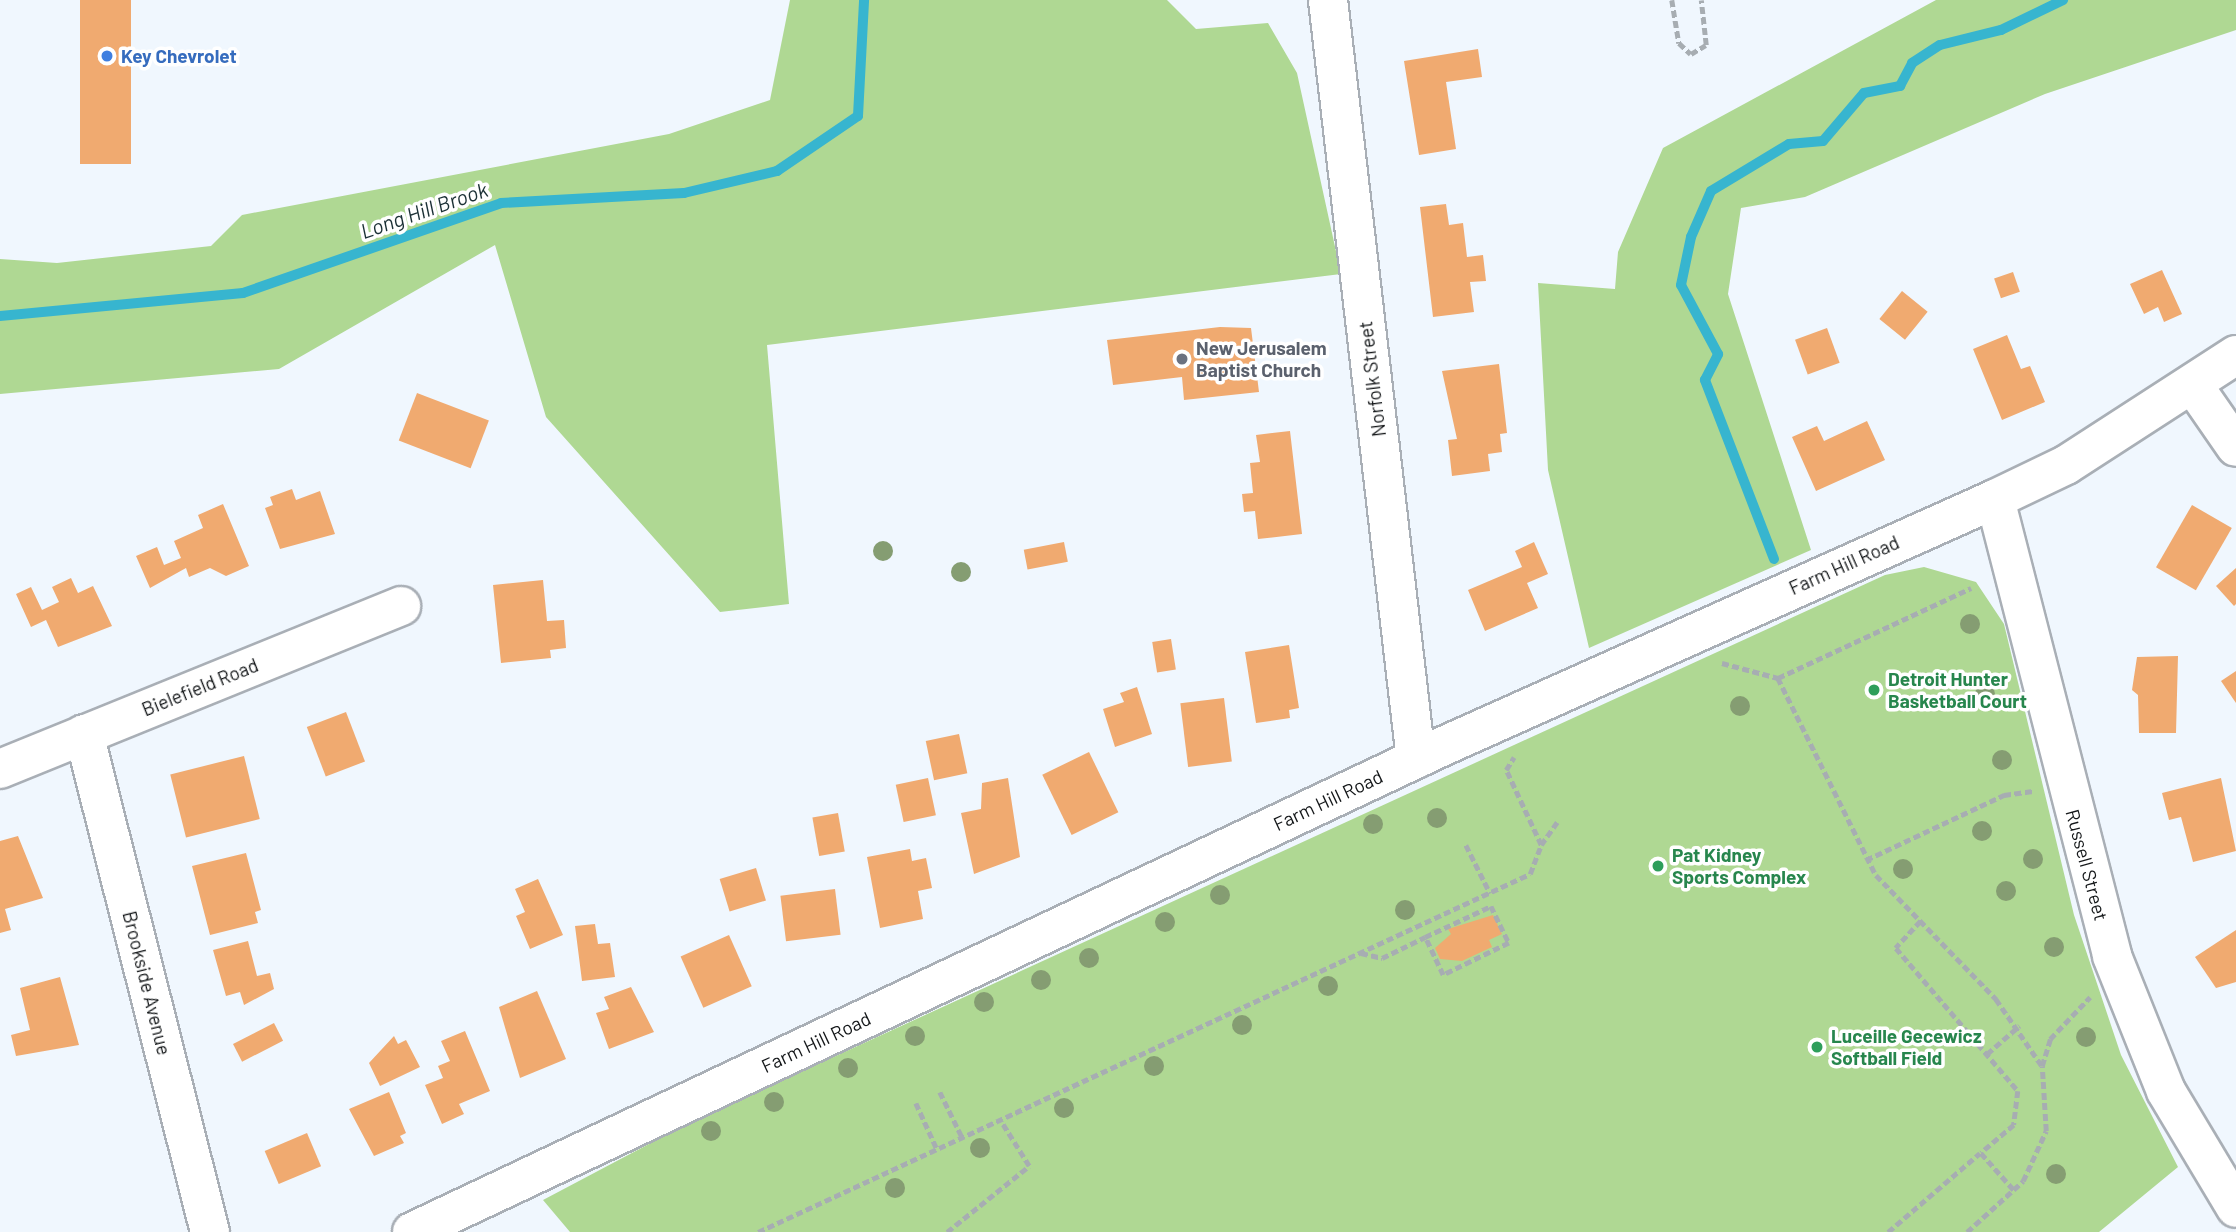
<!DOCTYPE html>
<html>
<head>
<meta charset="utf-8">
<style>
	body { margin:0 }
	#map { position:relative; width:2236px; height:1232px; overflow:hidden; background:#f0f7fe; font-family:Barlow,sans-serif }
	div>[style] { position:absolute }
	.green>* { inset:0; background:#afd893 }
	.stream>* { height:10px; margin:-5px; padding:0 5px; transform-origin:5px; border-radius:5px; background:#37b5cf }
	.building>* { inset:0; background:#f0aa70; transform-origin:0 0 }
	.path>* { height:4.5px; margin-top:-2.25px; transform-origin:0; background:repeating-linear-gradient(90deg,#a7adb2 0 7px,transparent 0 10.5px) }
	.roads { filter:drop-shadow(2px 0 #a9afb6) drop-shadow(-2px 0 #a9afb6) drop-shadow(0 2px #a9afb6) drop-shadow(0 -2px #a9afb6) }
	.minor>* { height:38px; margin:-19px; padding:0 19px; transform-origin:19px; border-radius:19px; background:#fff }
	.major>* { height:38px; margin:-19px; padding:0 19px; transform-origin:19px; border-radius:19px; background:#fff }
	.trees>* { width:20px; height:20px; margin:-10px; border-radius:50%; background:#859d72 }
	.dots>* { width:19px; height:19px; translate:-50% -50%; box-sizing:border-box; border:4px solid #fff; border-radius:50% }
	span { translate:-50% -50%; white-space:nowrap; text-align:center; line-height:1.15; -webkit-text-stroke:7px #fff; paint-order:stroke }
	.shop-label { font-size:19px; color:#366cbe; font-weight:700 }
	.left { translate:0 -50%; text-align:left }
	.worship-label { font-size:19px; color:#5b616d; font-weight:700 }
	.street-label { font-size:19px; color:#131618 }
	.leisure-label { font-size:19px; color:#27864d; font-weight:700 }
	.water-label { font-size:21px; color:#1b3035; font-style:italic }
</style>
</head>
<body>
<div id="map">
	<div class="green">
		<div style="clip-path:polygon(790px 0,1167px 0,1196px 29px,1268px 23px,1297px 73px,1341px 274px,767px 345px,789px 604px,720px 612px,546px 417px,495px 245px,279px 369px,0 394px,0 259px,57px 263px,211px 246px,242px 215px,669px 134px,770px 100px)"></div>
		<div style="clip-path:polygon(1936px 0,2236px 0,2236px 30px,2045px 94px,1805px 197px,1741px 208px,1728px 294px,1811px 550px,1589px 648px,1548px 470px,1538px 283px,1615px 289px,1618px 252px,1663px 148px)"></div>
		<div style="clip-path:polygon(1924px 567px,1976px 582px,2004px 624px,2074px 915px,2121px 1055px,2178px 1167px,2099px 1232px,570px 1232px,543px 1200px,683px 1126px,1885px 575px)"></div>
	</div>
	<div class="stream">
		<div style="left:0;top:316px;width:244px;rotate:-5.4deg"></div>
		<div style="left:243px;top:293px;width:273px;rotate:-19.2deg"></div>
		<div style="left:501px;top:203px;width:183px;rotate:-3.1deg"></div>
		<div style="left:684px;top:193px;width:96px;rotate:-13.3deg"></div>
		<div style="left:777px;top:171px;width:98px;rotate:-34.2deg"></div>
		<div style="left:858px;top:116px;width:116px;rotate:-87deg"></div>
		<div style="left:1774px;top:559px;width:192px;rotate:-111.1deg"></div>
		<div style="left:1705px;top:380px;width:29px;rotate:-63deg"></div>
		<div style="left:1718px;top:354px;width:78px;rotate:-118.2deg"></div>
		<div style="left:1681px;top:285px;width:49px;rotate:-78.2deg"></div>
		<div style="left:1691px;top:237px;width:50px;rotate:-66.5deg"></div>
		<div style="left:1711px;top:191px;width:91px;rotate:-31.1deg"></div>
		<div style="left:1789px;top:144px;width:34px;rotate:-5deg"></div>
		<div style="left:1823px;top:141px;width:63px;rotate:-49.5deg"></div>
		<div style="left:1864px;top:93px;width:37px;rotate:-11deg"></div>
		<div style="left:1900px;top:86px;width:26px;rotate:-62deg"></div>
		<div style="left:1912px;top:63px;width:33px;rotate:-33deg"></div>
		<div style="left:1940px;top:45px;width:63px;rotate:-13.8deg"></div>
		<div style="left:2001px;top:30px;width:69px;rotate:-25.8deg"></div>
	</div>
	<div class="building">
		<div style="left:80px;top:0;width:51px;height:164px"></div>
		<div style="clip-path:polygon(1478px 49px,1482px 77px,1446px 82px,1456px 149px,1419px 155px,1404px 61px)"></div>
		<div style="clip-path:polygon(1446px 204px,1449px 225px,1463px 223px,1467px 257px,1483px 255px,1486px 281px,1470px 282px,1474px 312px,1433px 317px,1420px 207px)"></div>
		<div style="clip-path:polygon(2162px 270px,2182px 314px,2164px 322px,2158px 307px,2144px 314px,2130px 284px)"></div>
		<div style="left:2013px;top:272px;width:21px;height:20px;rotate:71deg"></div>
		<div style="left:1902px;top:291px;width:33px;height:36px;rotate:39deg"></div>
		<div style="clip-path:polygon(1220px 327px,1251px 328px,1259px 392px,1184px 400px,1182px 377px,1113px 385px,1107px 340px)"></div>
		<div style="left:1827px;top:328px;width:37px;height:34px;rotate:70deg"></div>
		<div style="clip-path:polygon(2007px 335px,2021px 369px,2030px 366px,2045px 402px,2002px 420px,1973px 349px)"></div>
		<div style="clip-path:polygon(1499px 364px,1507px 433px,1500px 434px,1502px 452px,1488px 454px,1490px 471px,1452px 476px,1448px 440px,1457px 439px,1442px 371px)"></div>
		<div style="left:417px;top:393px;width:77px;height:51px;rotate:21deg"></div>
		<div style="clip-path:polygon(1867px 421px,1885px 460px,1816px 491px,1792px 437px,1817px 426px,1824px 441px)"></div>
		<div style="clip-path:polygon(1290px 431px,1302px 534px,1258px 539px,1255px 511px,1244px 512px,1242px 494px,1253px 493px,1250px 463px,1260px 462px,1256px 435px)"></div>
		<div style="clip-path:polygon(292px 489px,296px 500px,320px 491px,335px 534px,280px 549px,265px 508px,273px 505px,270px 497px)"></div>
		<div style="clip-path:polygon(223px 504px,249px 566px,226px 576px,210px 568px,189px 577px,186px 568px,150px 588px,136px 556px,157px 547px,164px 565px,181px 558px,174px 541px,203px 528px,198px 515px)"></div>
		<div style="left:2192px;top:505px;width:46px;height:72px;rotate:30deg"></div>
		<div style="left:1064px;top:542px;width:20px;height:41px;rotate:79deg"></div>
		<div style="clip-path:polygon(1534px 542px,1548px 574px,1527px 583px,1538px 608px,1485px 631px,1468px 590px,1522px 567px,1515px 551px)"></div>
		<div style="clip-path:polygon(2236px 568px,2236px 604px,2234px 606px,2216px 586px)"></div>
		<div style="clip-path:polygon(71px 578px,78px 593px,93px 586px,112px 626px,58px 647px,46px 620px,31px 627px,16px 594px,31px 587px,42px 610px,59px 602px,52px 587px)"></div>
		<div style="clip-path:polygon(543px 580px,547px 621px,564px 620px,566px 648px,550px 650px,551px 658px,501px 663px,493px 585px)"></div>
		<div style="left:1171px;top:639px;width:31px;height:19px;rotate:81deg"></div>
		<div style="clip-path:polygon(1289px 645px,1299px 708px,1289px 710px,1290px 718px,1256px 723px,1245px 652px)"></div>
		<div style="clip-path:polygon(2178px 656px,2176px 733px,2139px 733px,2138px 695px,2132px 690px,2137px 657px)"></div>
		<div style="clip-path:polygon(2236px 671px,2236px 703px,2221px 681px)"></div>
		<div style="clip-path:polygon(1137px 687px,1152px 734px,1115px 747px,1103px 709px,1124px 702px,1120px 693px)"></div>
		<div style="left:1224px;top:698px;width:64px;height:44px;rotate:83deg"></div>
		<div style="left:346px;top:712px;width:53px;height:42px;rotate:69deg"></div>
		<div style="left:959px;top:734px;width:40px;height:34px;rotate:78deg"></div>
		<div style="left:1089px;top:752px;width:67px;height:52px;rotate:64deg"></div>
		<div style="left:244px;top:756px;width:65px;height:76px;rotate:76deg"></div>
		<div style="left:928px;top:778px;width:38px;height:33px;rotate:78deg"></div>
		<div style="clip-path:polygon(1008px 778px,1020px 857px,974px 874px,961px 813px,981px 809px,982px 783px)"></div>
		<div style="clip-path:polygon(2221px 778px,2236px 851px,2193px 862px,2181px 817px,2169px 820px,2162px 793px)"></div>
		<div style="left:838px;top:813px;width:39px;height:26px;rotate:80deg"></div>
		<div style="clip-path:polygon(18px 836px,43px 898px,5px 909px,11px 930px,0 933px,0 841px)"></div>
		<div style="clip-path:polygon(910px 849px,912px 861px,926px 858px,932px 888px,918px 891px,923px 919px,880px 928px,867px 857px)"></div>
		<div style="clip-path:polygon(246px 853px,261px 910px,255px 912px,258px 923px,210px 935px,192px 866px)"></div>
		<div style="left:756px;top:868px;width:34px;height:38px;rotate:73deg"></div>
		<div style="clip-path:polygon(538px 879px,563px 935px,530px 949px,516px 916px,525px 912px,515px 889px)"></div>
		<div style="left:835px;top:889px;width:46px;height:55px;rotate:83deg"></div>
		<div style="clip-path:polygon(1493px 915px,1502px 934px,1489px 940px,1492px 947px,1462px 961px,1440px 959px,1435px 948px,1451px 934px,1448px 929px)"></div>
		<div style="clip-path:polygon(595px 924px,598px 944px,610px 943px,615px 977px,582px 981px,575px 926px)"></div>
		<div style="clip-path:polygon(2236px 930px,2236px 982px,2216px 988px,2195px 957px)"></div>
		<div style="left:729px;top:935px;width:56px;height:53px;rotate:66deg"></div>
		<div style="clip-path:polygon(248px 941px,257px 976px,270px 973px,274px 989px,244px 1005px,240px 992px,226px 996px,213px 950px)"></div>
		<div style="clip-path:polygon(60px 977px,79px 1045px,16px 1056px,11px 1035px,30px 1030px,20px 988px)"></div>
		<div style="clip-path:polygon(631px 987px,654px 1032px,609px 1049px,596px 1013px,609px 1009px,604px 997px)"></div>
		<div style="clip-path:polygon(537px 991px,566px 1059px,520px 1078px,499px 1007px)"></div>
		<div style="left:274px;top:1023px;width:20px;height:46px;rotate:63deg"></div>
		<div style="clip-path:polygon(465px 1031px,490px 1091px,459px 1104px,464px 1114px,442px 1124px,425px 1085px,443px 1078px,438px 1066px,450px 1061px,441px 1041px)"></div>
		<div style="clip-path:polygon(394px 1036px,398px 1044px,406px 1040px,420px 1067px,380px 1086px,369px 1063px)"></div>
		<div style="clip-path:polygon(389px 1092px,406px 1133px,400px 1136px,404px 1143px,374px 1156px,349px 1109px)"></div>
		<div style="left:307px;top:1133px;width:36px;height:46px;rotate:67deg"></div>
	</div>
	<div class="path">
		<div style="left:1672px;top:0;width:44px;rotate:80.8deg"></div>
		<div style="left:1679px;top:43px;width:16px;rotate:43deg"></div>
		<div style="left:1691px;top:54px;width:17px;rotate:-31deg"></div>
		<div style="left:1706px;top:45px;width:45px;rotate:-96.3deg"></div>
		<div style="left:1722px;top:663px;width:58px;rotate:15deg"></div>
		<div style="left:1778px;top:678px;width:213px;rotate:-25deg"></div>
		<div style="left:1778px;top:678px;width:220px;rotate:63.6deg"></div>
		<div style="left:1876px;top:875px;width:173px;rotate:45.9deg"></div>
		<div style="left:1996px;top:999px;width:81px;rotate:55.5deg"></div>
		<div style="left:1466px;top:845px;width:54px;rotate:63.4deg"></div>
		<div style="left:1541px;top:845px;width:28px;rotate:-55deg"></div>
		<div style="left:1866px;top:860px;width:153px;rotate:-25.2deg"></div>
		<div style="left:2004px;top:795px;width:29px;rotate:-8deg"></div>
		<div style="left:1921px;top:921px;width:37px;rotate:133deg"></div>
		<div style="left:1896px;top:948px;width:188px;rotate:49.5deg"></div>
		<div style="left:2018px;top:1091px;width:34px;rotate:97deg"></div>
		<div style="left:2014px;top:1125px;width:43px;rotate:139.7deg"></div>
		<div style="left:1981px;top:1153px;width:50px;rotate:48.3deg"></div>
		<div style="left:1361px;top:953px;width:22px;rotate:13deg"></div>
		<div style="left:1382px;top:958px;width:48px;rotate:-26deg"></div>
		<div style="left:1425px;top:937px;width:73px;rotate:-25.2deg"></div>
		<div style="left:1491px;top:906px;width:41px;rotate:64.1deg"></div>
		<div style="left:1509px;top:943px;width:73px;rotate:154.1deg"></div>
		<div style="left:1443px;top:975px;width:42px;rotate:-115.3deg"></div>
		<div style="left:1987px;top:1054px;width:43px;rotate:-41.2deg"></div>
		<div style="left:940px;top:1092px;width:50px;rotate:63.9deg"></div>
		<div style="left:916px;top:1103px;width:51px;rotate:65.5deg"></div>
		<div style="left:758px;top:1232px;width:851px;rotate:-24.88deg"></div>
		<div style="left:1530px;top:874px;width:31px;rotate:-69deg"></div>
		<div style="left:1541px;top:845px;width:83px;rotate:-115deg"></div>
		<div style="left:1506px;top:770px;width:15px;rotate:-58deg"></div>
		<div style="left:947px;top:1232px;width:105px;rotate:-38.8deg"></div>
		<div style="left:1029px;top:1166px;width:54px;rotate:-122.2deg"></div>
		<div style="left:1888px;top:1232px;width:121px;rotate:-40.7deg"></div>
		<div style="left:1967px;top:1232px;width:76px;rotate:-42.3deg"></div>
		<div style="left:2023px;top:1181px;width:55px;rotate:-65.3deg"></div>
		<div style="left:2046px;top:1131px;width:65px;rotate:-93.5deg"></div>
		<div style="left:2042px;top:1066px;width:28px;rotate:-73deg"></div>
		<div style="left:2050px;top:1039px;width:58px;rotate:-46.4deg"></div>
	</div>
	<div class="roads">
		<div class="minor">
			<div style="left:1328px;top:0;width:764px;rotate:83.39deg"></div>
			<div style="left:2193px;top:385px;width:75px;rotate:55.3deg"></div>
			<div style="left:84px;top:734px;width:514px;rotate:75.8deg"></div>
			<div style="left:0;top:769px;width:433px;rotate:-22.1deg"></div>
			<div style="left:412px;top:1232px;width:1135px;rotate:-25.23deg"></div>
			<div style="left:1439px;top:748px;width:609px;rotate:-24.12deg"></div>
		</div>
		<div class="major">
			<div style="left:2236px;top:355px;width:202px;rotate:147.1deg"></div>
			<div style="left:2066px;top:465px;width:79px;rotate:154.4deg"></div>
			<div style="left:1995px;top:499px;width:472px;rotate:75.6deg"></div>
			<div style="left:2112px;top:956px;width:145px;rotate:68.2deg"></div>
			<div style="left:2166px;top:1091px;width:136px;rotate:59.1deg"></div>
		</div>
	</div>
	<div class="trees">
		<div style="left:883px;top:551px"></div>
		<div style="left:961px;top:572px"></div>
		<div style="left:1970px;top:624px"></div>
		<div style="left:1985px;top:694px"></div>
		<div style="left:1740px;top:706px"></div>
		<div style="left:2002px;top:760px"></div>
		<div style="left:1437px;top:818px"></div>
		<div style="left:1373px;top:824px"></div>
		<div style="left:1982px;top:831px"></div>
		<div style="left:2033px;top:859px"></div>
		<div style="left:1903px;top:869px"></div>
		<div style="left:2006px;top:891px"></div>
		<div style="left:1220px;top:895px"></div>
		<div style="left:1405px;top:910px"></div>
		<div style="left:1165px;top:922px"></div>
		<div style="left:2054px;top:947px"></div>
		<div style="left:1089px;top:958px"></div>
		<div style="left:1041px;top:980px"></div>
		<div style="left:1328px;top:986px"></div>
		<div style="left:984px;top:1002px"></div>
		<div style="left:1242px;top:1025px"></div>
		<div style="left:915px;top:1036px"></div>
		<div style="left:2086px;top:1037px"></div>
		<div style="left:1154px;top:1066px"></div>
		<div style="left:848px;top:1068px"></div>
		<div style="left:774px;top:1102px"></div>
		<div style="left:1064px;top:1108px"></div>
		<div style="left:711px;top:1131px"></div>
		<div style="left:980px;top:1148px"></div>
		<div style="left:2056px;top:1174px"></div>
		<div style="left:895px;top:1188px"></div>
	</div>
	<div class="dots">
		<div style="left:107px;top:56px;background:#3f7fe0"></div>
		<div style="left:1182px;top:359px;background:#6b7280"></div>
		<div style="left:1874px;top:690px;background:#2e9e5b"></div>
		<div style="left:1658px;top:866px;background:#2e9e5b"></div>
		<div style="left:1817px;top:1047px;background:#2e9e5b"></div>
	</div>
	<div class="shop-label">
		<span class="left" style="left:121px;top:56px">Key Chevrolet</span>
	</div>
	<div class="worship-label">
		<span class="left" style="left:1196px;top:359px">New Jerusalem<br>Baptist Church</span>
	</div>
	<div class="street-label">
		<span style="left:1372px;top:379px;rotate:-97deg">Norfolk Street</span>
		<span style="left:1844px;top:565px;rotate:-24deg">Farm Hill Road</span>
		<span style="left:200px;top:687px;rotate:-22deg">Bielefield Road</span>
		<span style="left:1328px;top:800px;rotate:-25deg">Farm Hill Road</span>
		<span style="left:2087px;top:865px;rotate:75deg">Russell Street</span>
		<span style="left:147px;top:983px;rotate:76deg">Brookside Avenue</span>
		<span style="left:816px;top:1042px;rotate:-25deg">Farm Hill Road</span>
	</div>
	<div class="leisure-label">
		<span class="left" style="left:1888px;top:690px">Detroit Hunter<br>Basketball Court</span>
		<span class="left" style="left:1672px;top:866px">Pat Kidney<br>Sports Complex</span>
		<span class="left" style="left:1831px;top:1047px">Luceille Gecewicz<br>Softball Field</span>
	</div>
	<div class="water-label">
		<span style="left:424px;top:210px;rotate:-19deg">Long Hill Brook</span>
	</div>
</div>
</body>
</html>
